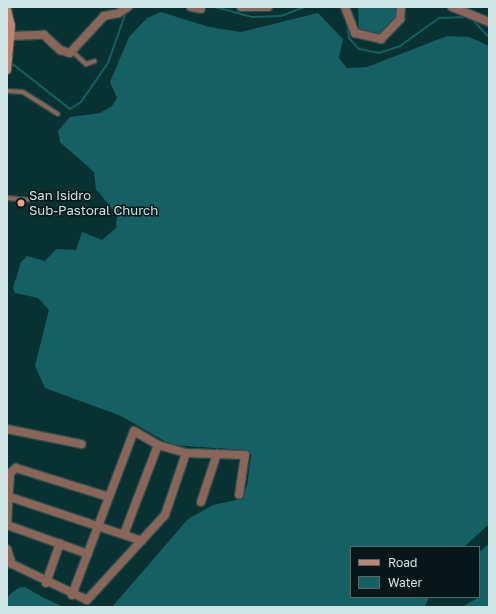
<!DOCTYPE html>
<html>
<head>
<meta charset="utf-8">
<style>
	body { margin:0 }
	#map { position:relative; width:496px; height:614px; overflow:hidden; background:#083132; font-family:"Golos Text",sans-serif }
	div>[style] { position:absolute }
	.water>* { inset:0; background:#156062 }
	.stream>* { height:2px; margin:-1px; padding:0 1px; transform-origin:1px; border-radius:1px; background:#156062 }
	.roads { filter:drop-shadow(1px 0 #284e4e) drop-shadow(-1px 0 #284e4e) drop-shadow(0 1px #284e4e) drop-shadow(0 -1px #284e4e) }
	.lane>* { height:4px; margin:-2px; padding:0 2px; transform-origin:2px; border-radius:2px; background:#8a6558 }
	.street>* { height:8px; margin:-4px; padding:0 4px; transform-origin:4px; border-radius:4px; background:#8a6558 }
	.secondary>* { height:8px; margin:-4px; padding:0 4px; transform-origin:4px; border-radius:4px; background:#c08570 }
	.dots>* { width:11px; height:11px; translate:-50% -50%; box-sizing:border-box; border:2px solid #071617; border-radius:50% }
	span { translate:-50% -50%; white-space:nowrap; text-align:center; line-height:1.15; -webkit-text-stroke:3px #071617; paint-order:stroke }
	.poi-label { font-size:13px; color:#cfe4e4 }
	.left { translate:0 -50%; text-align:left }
	.frame { position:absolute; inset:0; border:8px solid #cfe4e4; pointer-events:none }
	.legend { position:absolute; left:350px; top:546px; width:130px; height:52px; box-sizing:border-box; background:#071617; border:1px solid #576869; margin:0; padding:5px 7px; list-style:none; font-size:12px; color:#cfe4e4 }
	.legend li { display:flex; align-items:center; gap:8px; height:20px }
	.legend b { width:20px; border:1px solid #576869 }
</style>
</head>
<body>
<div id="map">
	<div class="water">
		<div style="clip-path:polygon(358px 7px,396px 7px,395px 18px,381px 36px,359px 31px)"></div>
		<div style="clip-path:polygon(161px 12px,209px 27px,241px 32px,318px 13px,343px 39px,339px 58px,347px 68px,367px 67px,447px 36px,469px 37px,489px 46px,489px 524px,464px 547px,351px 547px,351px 597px,429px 597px,425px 607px,112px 607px,188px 519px,213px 505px,241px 499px,247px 486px,251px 455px,244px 450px,171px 445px,121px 416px,45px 388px,35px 366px,49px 310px,38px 298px,15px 293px,13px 288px,21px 262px,27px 256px,45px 261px,56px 249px,76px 250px,82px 232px,102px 240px,116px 228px,117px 215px,96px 189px,94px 172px,60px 142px,58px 131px,70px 117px,100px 113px,112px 106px,117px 98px,110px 82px,129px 37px,147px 18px)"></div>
		<div style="clip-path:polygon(489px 544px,489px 607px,462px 607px,479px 597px,479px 552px)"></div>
		<div style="clip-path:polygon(25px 587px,44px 598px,64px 607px,7px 607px,7px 597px,18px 588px)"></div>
	</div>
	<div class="stream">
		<div style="left:215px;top:7px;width:39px;rotate:15deg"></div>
		<div style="left:253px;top:17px;width:28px;rotate:-2deg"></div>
		<div style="left:281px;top:16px;width:26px;rotate:-21deg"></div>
		<div style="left:340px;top:7px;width:11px;rotate:63deg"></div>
		<div style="left:472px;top:19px;width:25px;rotate:47deg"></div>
		<div style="left:347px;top:21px;width:17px;rotate:83deg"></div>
		<div style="left:349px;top:38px;width:15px;rotate:48deg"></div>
		<div style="left:359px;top:49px;width:20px;rotate:11deg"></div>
		<div style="left:379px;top:53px;width:22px;rotate:-18deg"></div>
		<div style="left:400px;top:46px;width:48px;rotate:-35.7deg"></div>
		<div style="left:439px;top:18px;width:27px;rotate:-2deg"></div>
		<div style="left:10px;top:62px;width:76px;rotate:38.1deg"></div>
		<div style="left:70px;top:109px;width:13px;rotate:-32deg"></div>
		<div style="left:81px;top:102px;width:47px;rotate:-55.3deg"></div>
		<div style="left:108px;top:63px;width:54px;rotate:-70.6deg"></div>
	</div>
	<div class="roads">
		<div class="lane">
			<div style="left:73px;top:52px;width:18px;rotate:43deg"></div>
			<div style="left:86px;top:64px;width:9px;rotate:-18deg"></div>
			<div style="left:7px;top:91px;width:16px;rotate:4deg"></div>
			<div style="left:23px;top:92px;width:41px;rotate:32.2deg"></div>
			<div style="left:7px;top:198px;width:21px;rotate:5deg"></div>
		</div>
		<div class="street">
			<div style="left:191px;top:7px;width:10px;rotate:11deg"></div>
			<div style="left:241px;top:7px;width:27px"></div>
			<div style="left:345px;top:7px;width:28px;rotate:69deg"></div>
			<div style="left:355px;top:33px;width:27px;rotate:13deg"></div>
			<div style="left:381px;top:39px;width:28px;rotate:-46deg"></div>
			<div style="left:400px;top:19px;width:12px;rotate:-85deg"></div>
			<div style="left:452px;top:7px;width:40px;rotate:22deg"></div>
			<div style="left:11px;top:36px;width:33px;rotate:-2deg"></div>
			<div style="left:44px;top:35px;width:22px;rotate:43deg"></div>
			<div style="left:60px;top:50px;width:10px;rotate:17deg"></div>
			<div style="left:70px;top:53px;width:50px;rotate:-47.4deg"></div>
			<div style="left:104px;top:16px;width:15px;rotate:-11deg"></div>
			<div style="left:119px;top:13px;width:11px;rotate:-34deg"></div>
			<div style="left:7px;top:429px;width:76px;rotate:11.5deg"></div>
			<div style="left:7px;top:496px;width:142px;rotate:18.4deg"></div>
			<div style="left:201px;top:502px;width:51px;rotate:-71.6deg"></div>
			<div style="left:7px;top:524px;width:51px;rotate:-86.6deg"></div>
			<div style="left:10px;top:473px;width:8px;rotate:-40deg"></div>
			<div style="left:16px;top:468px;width:97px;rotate:17.3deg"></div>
			<div style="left:7px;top:525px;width:86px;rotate:19.7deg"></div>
			<div style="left:124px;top:534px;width:95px;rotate:-69.1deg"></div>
			<div style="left:7px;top:549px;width:16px;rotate:72deg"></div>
			<div style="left:12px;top:564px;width:83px;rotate:25.6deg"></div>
			<div style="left:87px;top:600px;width:115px;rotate:-47.5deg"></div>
			<div style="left:165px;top:515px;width:65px;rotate:-71.3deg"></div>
			<div style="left:46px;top:583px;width:42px;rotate:-70.7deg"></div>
			<div style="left:72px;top:595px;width:175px;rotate:-69.3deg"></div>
			<div style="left:134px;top:431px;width:28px;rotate:30deg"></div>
			<div style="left:158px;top:445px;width:29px;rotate:16deg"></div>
			<div style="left:186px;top:453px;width:59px;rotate:1.9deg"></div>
			<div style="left:245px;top:455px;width:40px;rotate:98.5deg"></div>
		</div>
		<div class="secondary">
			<div style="left:7px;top:9px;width:17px;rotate:77deg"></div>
			<div style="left:11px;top:26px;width:44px;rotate:95.2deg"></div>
		</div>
	</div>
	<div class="dots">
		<div style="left:21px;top:203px;background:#f3a082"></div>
	</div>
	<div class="poi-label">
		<span class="left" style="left:29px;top:203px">San Isidro<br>Sub-Pastoral Church</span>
	</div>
	<div class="frame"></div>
	<ul class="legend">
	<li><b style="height:5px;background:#c08570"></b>Road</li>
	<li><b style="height:11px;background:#156062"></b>Water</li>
	</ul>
</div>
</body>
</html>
